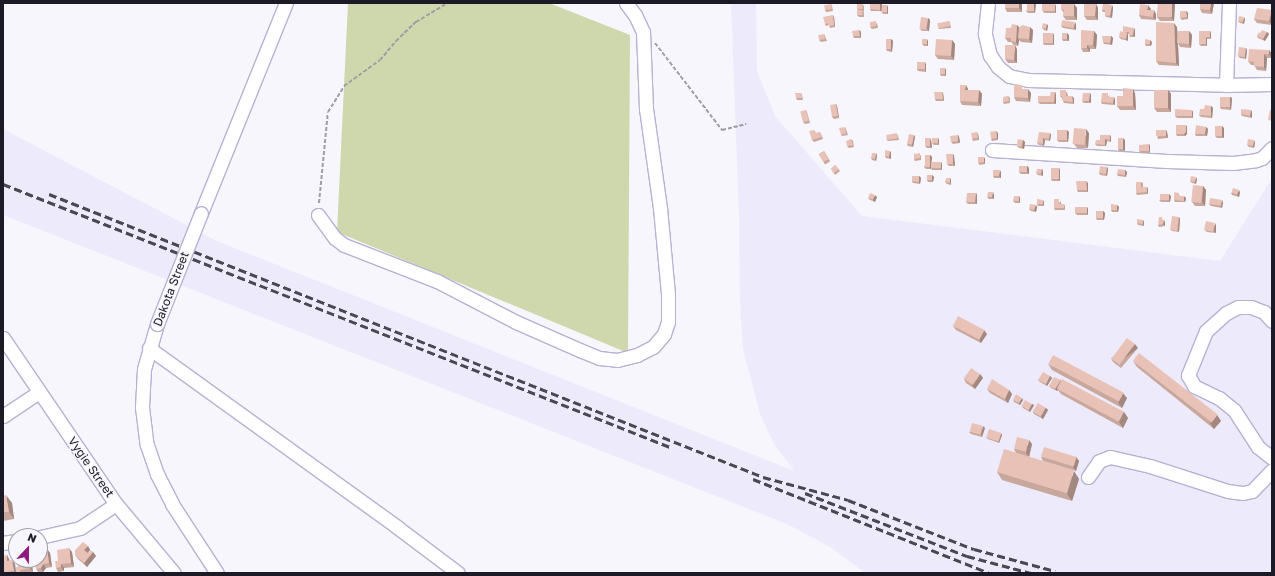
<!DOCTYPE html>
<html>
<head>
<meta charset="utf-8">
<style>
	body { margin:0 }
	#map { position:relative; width:1275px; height:576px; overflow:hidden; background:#f7f6fd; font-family:"Golos Text",sans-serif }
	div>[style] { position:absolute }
	.built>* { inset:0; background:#edeafb }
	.green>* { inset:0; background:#ced8ac }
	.path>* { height:2px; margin-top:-1px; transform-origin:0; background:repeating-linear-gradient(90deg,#9e9da6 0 4px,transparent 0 6px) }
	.roads { filter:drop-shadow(1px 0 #b7b1d3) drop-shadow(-1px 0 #b7b1d3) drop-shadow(0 1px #b7b1d3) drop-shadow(0 -1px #b7b1d3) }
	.minor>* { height:13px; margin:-6.5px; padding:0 6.5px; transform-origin:6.5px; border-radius:6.5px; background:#fff }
	.rail>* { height:3px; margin-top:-1.5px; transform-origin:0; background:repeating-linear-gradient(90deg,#494752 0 8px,transparent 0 12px) }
	.bridges { filter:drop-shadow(1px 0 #b7b1d3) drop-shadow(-1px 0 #b7b1d3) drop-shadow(0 1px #b7b1d3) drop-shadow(0 -1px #b7b1d3) }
	.minor-bridge>* { height:13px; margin:-6.5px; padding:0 6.5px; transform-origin:6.5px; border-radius:6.5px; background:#fff }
	.wall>* { inset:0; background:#c8a79d; transform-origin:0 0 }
	.shaded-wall>* { inset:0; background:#a38880; transform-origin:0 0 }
	.building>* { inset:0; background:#e9c2b7; transform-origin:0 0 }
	span { translate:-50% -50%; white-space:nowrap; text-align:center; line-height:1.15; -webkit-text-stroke:3px #f7f6fd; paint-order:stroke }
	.street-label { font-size:12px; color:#1d1a27 }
	.frame { position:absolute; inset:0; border:4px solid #1d1a27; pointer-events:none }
	.north { position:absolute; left:8px; top:528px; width:40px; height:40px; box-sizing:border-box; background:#f7f6fd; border:1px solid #a09ea7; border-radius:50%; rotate:22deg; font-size:11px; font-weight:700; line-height:16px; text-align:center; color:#1d1a27 }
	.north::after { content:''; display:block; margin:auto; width:14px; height:18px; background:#8e1a7b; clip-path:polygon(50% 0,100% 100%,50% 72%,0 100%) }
</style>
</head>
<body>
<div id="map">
	<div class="built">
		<div style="clip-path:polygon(731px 3px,756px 3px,757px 71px,775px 116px,862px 216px,1220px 261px,1272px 178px,1272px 573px,865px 573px,832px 548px,787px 524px,3px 215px,3px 129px,217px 241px,794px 471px,773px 442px,760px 414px,743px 349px,740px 304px,739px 215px)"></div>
	</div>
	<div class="green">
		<div style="clip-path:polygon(348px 3px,549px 3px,630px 35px,628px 353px,337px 232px)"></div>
	</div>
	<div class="path">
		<div style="left:655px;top:43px;width:110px;rotate:52.4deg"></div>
		<div style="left:722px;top:130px;width:25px;rotate:-14deg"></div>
		<div style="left:319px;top:203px;width:91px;rotate:-84.4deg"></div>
		<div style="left:328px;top:112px;width:31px;rotate:-58deg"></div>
		<div style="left:344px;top:86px;width:44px;rotate:-35.8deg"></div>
		<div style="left:380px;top:60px;width:25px;rotate:-50deg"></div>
		<div style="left:396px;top:41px;width:28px;rotate:-44deg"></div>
		<div style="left:416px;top:22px;width:37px;rotate:-31deg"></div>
	</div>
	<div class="roads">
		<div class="minor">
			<div style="left:988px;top:3px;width:31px;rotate:96deg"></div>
			<div style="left:985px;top:34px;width:22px;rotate:77deg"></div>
			<div style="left:990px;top:55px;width:14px;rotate:56deg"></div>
			<div style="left:998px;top:67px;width:14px;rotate:39deg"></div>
			<div style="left:1009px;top:76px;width:19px;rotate:12deg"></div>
			<div style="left:1028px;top:80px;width:198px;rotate:1.4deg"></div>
			<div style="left:1226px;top:85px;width:46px;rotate:-1.2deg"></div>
			<div style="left:1226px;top:85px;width:82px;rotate:-87.9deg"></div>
			<div style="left:992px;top:150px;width:175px;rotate:3.6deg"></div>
			<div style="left:1167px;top:161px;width:66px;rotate:1.7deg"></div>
			<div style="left:1233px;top:163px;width:23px;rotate:-7deg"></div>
			<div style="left:1256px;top:160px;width:6px;rotate:-18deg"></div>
			<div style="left:1262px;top:158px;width:14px;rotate:-45deg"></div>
			<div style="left:201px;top:213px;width:227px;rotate:-68deg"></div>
			<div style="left:318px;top:215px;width:29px;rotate:54deg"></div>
			<div style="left:335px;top:238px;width:11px;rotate:38deg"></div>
			<div style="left:344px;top:245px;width:100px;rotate:21.2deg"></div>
			<div style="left:437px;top:281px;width:89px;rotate:27.4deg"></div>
			<div style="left:516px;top:322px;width:72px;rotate:23.7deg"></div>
			<div style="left:582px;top:351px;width:18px;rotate:22deg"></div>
			<div style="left:599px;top:358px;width:18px;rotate:6deg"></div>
			<div style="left:617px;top:360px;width:21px;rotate:-14deg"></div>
			<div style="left:637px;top:355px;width:18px;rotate:-27deg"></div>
			<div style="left:653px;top:347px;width:17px;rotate:-50deg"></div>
			<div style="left:664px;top:334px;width:13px;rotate:-72deg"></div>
			<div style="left:668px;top:322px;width:28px;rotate:-90deg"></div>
			<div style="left:668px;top:294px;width:86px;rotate:-95.3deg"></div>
			<div style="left:660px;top:208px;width:100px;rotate:-98deg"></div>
			<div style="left:646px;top:109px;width:77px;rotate:-92.2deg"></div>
			<div style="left:643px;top:32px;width:19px;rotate:-115deg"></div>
			<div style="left:635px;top:15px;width:15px;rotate:-127deg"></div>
			<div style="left:1272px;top:321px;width:12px;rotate:-132deg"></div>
			<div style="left:1264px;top:312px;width:14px;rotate:-159deg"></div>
			<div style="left:1251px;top:307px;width:13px;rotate:180deg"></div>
			<div style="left:1238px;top:307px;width:13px;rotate:153deg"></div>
			<div style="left:1226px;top:313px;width:27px;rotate:138deg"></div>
			<div style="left:1206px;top:331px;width:48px;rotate:112.2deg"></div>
			<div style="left:1188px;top:375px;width:13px;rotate:61deg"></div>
			<div style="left:1194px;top:386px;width:28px;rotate:26deg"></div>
			<div style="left:1219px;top:398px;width:19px;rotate:39deg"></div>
			<div style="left:1234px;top:410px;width:44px;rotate:57deg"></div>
			<div style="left:1258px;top:447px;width:18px;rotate:38deg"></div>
			<div style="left:157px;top:324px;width:47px;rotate:106.1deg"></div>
			<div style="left:144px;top:369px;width:38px;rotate:93deg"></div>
			<div style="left:142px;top:407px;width:38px;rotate:83deg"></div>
			<div style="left:147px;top:445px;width:31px;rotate:71deg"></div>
			<div style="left:157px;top:474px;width:34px;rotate:63deg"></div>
			<div style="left:172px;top:504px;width:82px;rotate:56.9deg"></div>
			<div style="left:3px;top:338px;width:201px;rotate:55.8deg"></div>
			<div style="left:116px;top:504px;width:90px;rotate:50deg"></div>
			<div style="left:149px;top:348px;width:306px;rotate:35.8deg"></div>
			<div style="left:397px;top:527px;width:76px;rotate:37deg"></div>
			<div style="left:3px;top:416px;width:43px;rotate:-33.7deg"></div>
			<div style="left:1088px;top:477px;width:19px;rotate:-55deg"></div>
			<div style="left:1099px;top:461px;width:12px;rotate:-20deg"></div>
			<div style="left:1110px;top:457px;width:41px;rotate:12.7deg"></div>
			<div style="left:1150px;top:466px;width:82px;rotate:17.8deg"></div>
			<div style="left:1228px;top:491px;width:15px;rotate:8deg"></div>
			<div style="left:1243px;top:493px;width:9px;rotate:-13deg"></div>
			<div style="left:1252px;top:491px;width:29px;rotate:-46deg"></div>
			<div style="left:40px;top:537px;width:41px;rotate:-12.7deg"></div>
			<div style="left:80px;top:528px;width:43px;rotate:-33.7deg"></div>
			<div style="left:3px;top:543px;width:13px;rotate:-9deg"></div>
		</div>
	</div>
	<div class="rail">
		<div style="left:3px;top:184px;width:717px;rotate:21.52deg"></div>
		<div style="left:49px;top:194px;width:768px;rotate:21.62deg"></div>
		<div style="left:763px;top:477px;width:88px;rotate:15.1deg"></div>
		<div style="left:848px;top:500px;width:135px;rotate:21.3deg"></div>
		<div style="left:974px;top:549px;width:84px;rotate:15.2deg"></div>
		<div style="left:753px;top:479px;width:254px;rotate:21.7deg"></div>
		<div style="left:805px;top:493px;width:174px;rotate:21.3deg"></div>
		<div style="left:967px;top:556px;width:66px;rotate:14.9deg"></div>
	</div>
	<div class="bridges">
		<div class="minor-bridge">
			<div style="left:157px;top:324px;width:119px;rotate:-68.4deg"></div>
		</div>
	</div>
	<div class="wall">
		<div style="clip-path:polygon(870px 3px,882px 3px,882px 5px,888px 7px,888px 14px,883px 14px,881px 11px,871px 11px,870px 9px)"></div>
		<div style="clip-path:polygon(1005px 3px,1022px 3px,1022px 12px,1007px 12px,1005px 8px)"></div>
		<div style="clip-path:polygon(1036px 3px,1035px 13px,1028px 13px,1026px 11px)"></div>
		<div style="clip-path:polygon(1061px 3px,1070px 3px,1070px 4px,1074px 4px,1077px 8px,1077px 20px,1066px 20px,1063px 16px,1064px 13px,1061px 9px)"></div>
		<div style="clip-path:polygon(1084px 3px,1091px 3px,1092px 4px,1096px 4px,1098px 8px,1098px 20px,1087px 20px,1084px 16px)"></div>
		<div style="clip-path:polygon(1158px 3px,1175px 3px,1174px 21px,1160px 21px,1157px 17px)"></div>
		<div style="clip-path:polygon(1200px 3px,1214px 3px,1212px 14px,1202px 13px,1200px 9px)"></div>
		<div style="clip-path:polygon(831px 4px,832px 6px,833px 11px,826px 12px,825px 10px)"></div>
		<div style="clip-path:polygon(862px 4px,864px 6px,864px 11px,863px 11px,864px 12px,864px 17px,859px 17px,857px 15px,858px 10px,857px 9px)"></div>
		<div style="clip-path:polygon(1056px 6px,1056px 13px,1044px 13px,1043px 11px)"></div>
		<div style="clip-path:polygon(1113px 7px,1112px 18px,1106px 17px,1105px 15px,1105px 12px,1103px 12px,1102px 10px)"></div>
		<div style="clip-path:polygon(1151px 9px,1151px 10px,1156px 14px,1156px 20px,1141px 19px,1139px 15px)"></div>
		<div style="clip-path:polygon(1272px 10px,1272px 25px,1257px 23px,1254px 19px)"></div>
		<div style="clip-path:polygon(1186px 11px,1188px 13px,1188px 19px,1182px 20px,1180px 18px)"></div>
		<div style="clip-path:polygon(834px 17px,835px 27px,830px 28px,829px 25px,826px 26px,825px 24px)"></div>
		<div style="clip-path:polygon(928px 18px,930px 20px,929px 31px,922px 31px,920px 29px)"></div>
		<div style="clip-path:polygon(1245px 19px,1244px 24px,1240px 23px,1238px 21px)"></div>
		<div style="clip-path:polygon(949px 21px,950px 23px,951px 28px,939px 29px,938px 27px)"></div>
		<div style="clip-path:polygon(877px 23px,878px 28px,872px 29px,870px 27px)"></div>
		<div style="clip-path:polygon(1047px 24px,1048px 26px,1047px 31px,1044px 30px,1042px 28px)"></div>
		<div style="clip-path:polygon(1076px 24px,1076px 30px,1063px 28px,1061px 26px)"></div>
		<div style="clip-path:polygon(1017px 25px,1020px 28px,1033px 30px,1032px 43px,1021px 42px,1019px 40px,1018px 46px,1014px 45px,1011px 42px,1008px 42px,1005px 38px,1011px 28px)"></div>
		<div style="clip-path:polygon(1177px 27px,1178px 41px,1189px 31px,1192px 35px,1191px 48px,1180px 47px,1178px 43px,1179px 66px,1159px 65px,1156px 61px)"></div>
		<div style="clip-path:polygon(1134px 28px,1135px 30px,1135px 37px,1130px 37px,1129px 34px,1128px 34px,1128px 41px,1121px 39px,1119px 37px,1123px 32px)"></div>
		<div style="clip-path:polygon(859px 30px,861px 32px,861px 38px,854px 38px,853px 36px)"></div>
		<div style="clip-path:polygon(1094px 31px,1097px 35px,1096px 49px,1090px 49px,1090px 52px,1083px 52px,1081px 48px)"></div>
		<div style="clip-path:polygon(1210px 31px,1211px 33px,1211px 39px,1207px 39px,1207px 46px,1201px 46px,1199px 44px)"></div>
		<div style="clip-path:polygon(1267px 32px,1269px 34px,1265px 41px,1258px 38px,1257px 36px,1260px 33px)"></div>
		<div style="clip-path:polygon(824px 34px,825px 36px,827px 41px,821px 42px,819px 40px)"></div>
		<div style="clip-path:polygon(1054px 35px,1054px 45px,1044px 45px,1043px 43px)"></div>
		<div style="clip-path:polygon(1069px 35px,1069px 41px,1063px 41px,1062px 39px)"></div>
		<div style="clip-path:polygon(1111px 36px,1113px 38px,1112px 45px,1104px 44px,1103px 42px)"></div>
		<div style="clip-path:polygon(891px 39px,893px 41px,892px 52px,887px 51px,886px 49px)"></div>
		<div style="clip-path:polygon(952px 40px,955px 44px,954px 60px,938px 59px,935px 55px)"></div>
		<div style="clip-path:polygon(928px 41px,928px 46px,924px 46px,922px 44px)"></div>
		<div style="clip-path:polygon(1152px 42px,1151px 46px,1146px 46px,1145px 44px)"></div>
		<div style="clip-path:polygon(1246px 48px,1247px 50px,1246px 59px,1240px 58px,1238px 56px)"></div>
		<div style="clip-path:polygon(1017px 49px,1017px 63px,1008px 63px,1005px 59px)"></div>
		<div style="clip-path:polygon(1269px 50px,1272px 54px,1272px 58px,1267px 58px,1266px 71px,1257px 70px,1254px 65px,1251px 65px,1248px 61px)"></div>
		<div style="clip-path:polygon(926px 64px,926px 72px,918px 71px,917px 69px)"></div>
		<div style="clip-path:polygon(945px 68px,946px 70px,946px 76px,941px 76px,940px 74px)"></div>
		<div style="clip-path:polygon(966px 85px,968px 90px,979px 90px,982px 94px,981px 106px,962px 105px,960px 101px)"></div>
		<div style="clip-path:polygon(1025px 89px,1031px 93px,1030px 102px,1016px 101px,1014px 97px)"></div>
		<div style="clip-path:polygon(1168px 90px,1171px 94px,1171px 112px,1157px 112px,1154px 108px)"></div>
		<div style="clip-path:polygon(1055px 92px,1056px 94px,1056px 104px,1040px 104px,1038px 102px,1050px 96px)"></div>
		<div style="clip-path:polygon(1067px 92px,1068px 96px,1074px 98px,1074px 104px,1064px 103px,1063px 101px,1062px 98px,1060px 96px)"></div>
		<div style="clip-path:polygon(801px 93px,802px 95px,803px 100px,797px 100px,796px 98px)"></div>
		<div style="clip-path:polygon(943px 93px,944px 101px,936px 101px,935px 99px)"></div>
		<div style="clip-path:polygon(1090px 93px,1091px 95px,1091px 103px,1084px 103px,1082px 101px)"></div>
		<div style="clip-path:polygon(1135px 93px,1136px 110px,1120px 110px,1117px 106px)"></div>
		<div style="clip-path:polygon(1110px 95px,1109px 97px,1115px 99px,1115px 105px,1102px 104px,1101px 102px)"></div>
		<div style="clip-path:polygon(1008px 96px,1010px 98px,1010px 103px,1004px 104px,1003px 102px)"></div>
		<div style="clip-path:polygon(1230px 97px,1232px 98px,1231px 110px,1221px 109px,1220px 107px)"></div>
		<div style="clip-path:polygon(836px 104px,837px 106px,839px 118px,834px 119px,832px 117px)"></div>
		<div style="clip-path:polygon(1211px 106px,1213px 108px,1212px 118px,1201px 117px,1199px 115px,1204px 109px)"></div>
		<div style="clip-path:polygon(806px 110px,807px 112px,810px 123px,805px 124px,803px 122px)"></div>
		<div style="clip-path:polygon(1251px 110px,1252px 112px,1252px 118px,1242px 116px,1241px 114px)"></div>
		<div style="clip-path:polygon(1193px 112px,1193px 118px,1177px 118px,1175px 116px)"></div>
		<div style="clip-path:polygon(1186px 125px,1187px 127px,1187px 134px,1185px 136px,1177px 136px,1176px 134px)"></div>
		<div style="clip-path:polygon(845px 127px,846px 129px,848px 135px,842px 136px,841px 135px)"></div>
		<div style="clip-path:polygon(1206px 127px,1208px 129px,1207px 136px,1196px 136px,1195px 134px)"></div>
		<div style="clip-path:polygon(1224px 128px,1224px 138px,1217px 138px,1215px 136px)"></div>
		<div style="clip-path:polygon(814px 130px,816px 133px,820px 132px,823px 139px,814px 142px,812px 140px)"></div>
		<div style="clip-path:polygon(1166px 130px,1167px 132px,1168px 138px,1158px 139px,1157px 137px)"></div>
		<div style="clip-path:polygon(1069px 132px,1068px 142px,1059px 142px,1057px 140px)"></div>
		<div style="clip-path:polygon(998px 133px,998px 140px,992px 141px,991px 139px)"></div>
		<div style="clip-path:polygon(1050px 133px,1051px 135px,1050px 141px,1045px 140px,1044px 146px,1039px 145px,1037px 143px)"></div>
		<div style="clip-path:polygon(1089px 133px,1088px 148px,1077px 148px,1074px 144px)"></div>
		<div style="clip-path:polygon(978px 134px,979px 140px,973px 141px,972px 139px)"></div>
		<div style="clip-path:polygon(898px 135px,899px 140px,888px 141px,886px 139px)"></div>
		<div style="clip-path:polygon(914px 135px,915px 137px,913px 147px,908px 146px,907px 144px)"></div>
		<div style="clip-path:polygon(958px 135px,959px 137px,960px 143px,953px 144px,951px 142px)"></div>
		<div style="clip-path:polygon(1110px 135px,1111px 137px,1111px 142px,1107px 141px,1106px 146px,1097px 146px,1095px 144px,1100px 140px)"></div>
		<div style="clip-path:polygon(938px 138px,939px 140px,939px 145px,934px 145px,932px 143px)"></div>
		<div style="clip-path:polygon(851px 139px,853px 141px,854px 147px,849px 148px,847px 146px)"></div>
		<div style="clip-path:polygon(931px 140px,932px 148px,927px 148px,925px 146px)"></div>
		<div style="clip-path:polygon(1023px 140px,1025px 142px,1024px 149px,1019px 148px,1017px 146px)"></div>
		<div style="clip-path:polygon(1125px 140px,1125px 151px,1119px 151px,1118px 149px)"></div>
		<div style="clip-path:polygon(1255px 142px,1254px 148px,1249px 147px,1247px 145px)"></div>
		<div style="clip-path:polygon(1149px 144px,1150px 146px,1150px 153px,1141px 153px,1139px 151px)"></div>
		<div style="left:824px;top:151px;width:12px;height:6px;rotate:59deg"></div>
		<div style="clip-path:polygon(890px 151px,891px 153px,891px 159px,886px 158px,885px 156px)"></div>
		<div style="clip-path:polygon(953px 154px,954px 156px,955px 166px,949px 166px,947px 164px)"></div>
		<div style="clip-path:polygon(877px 155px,876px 161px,872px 160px,871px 158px)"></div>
		<div style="clip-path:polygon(921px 155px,921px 160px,915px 161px,914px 159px)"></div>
		<div style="clip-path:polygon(930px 155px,932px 157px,931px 162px,941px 162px,942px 164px,942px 170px,932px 170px,931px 168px,931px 164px,931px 169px,926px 169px,924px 167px)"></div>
		<div style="clip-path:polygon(984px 157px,985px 159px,985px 164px,980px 165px,978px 163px)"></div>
		<div style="clip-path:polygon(835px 165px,840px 171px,835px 175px,831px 169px)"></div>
		<div style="clip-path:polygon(1027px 166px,1029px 168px,1029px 174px,1021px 174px,1019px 172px)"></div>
		<div style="clip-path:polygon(1107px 167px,1108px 169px,1107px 176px,1100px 175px,1099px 173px)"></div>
		<div style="clip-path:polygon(1059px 168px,1060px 170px,1060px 181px,1052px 181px,1051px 179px)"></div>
		<div style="clip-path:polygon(1042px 169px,1043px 171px,1043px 176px,1038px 175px,1036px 173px)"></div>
		<div style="clip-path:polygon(1125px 170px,1127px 172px,1126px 177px,1118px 176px,1117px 174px)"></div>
		<div style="clip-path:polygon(1001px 172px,1001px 178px,994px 178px,993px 176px)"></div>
		<div style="clip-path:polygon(932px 175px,934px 177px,933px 182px,928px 182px,927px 180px)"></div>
		<div style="clip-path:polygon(919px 176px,921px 178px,920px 184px,913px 183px,912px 181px)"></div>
		<div style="clip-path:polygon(950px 178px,951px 180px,951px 185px,947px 184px,945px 182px)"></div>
		<div style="clip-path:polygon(1197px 179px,1196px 184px,1192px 183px,1190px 181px)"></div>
		<div style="clip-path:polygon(1141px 182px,1143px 183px,1143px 187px,1147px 187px,1148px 189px,1148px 194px,1137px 195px,1136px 193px)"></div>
		<div style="clip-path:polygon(1088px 183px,1088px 192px,1078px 192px,1077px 190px)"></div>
		<div style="clip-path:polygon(1203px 186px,1206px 190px,1205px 206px,1195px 206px,1192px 202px)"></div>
		<div style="clip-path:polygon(1240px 192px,1239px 197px,1232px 195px,1231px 193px)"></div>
		<div style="clip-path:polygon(976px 193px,977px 195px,977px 204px,968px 204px,966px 202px)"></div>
		<div style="clip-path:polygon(994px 194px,994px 199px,989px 199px,987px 197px)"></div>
		<div style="clip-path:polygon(1180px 195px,1180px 196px,1186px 198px,1185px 202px,1175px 202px,1174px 200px)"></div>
		<div style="clip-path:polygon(1019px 196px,1020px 198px,1020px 203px,1015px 203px,1013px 201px)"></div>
		<div style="clip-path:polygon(1171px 196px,1170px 202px,1161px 202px,1159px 200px)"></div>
		<div style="clip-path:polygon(877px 197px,875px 202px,870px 200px,868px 198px)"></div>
		<div style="clip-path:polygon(1061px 201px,1061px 204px,1064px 204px,1065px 206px,1065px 210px,1055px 210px,1054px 208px)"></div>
		<div style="clip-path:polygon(1044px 202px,1044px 206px,1038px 206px,1037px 204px)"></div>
		<div style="clip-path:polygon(1223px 202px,1222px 208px,1211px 206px,1209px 204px)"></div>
		<div style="clip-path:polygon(1036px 205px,1037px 207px,1036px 212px,1031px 211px,1029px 209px)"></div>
		<div style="clip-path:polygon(1117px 205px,1119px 207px,1118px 212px,1112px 212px,1111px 210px)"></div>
		<div style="clip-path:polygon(1087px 207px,1088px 209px,1088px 215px,1077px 215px,1075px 213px)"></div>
		<div style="clip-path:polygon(1103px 211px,1105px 213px,1104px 220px,1097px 220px,1096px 218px)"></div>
		<div style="clip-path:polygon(1179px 217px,1180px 219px,1179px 232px,1172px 231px,1171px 230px)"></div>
		<div style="clip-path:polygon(1143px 220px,1144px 222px,1144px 226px,1138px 225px,1137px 223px)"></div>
		<div style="clip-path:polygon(1163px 220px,1165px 222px,1165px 226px,1159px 227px,1158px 225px)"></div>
		<div style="clip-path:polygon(1216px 225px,1216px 233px,1207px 232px,1205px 230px)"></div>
		<div style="clip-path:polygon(953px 326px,987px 334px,981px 343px,956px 330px)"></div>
		<div style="clip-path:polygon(1138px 348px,1121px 368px,1113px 362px,1111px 358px)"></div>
		<div style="clip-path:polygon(1133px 361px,1217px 415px,1221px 421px,1214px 429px,1137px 367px)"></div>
		<div style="clip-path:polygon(1048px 364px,1127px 398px,1122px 408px,1052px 370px)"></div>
		<div style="clip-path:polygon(980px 374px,983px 378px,975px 389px,966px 383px,964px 379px)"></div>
		<div style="clip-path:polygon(1050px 376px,1052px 378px,1047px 386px,1040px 382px,1038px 380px)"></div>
		<div style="clip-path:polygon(1061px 380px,1061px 381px,1124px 412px,1128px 418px,1123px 428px,1061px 394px,1058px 390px,1057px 391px,1051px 388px,1049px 386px)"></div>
		<div style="clip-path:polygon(987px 389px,1009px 390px,1012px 394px,1008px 403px,990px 393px)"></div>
		<div style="clip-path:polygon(1013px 400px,1023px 400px,1020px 405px,1014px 402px)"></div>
		<div style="clip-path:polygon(1032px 404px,1034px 405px,1030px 412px,1023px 408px,1022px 406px)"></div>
		<div style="clip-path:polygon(1046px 408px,1048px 410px,1043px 419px,1034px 414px,1033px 412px)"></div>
		<div style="clip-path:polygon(985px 428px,982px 437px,971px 434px,969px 432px)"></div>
		<div style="clip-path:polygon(1002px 435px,999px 443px,988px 439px,986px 437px)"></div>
		<div style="clip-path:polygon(1032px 444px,1029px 457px,1079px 479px,1072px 501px,1002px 480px,997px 472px,1016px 453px,1014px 449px)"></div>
		<div style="clip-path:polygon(1041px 457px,1076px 457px,1079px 461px,1076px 471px,1043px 461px)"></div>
		<div style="clip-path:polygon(3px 496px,12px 503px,14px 519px,3px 521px)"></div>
		<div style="clip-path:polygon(88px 546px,90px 550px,87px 553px,93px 552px,96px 556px,87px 567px,78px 559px,75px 555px)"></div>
		<div style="clip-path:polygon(47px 549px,50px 553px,52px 567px,46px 568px,43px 572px,39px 573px,36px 569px,39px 561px)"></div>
		<div style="clip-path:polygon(72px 552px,74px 567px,64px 568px,64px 571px,58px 572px,56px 568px,58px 561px)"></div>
		<div style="clip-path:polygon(7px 555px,10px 561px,15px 564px,16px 573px,3px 573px)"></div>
		<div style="clip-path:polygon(18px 560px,31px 560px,33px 572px,16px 573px,18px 567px)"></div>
	</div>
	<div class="shaded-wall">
		<div style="clip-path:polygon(880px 3px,882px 3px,881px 11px,880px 10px)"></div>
		<div style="clip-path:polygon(1019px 3px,1022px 3px,1022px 12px,1019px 8px)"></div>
		<div style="clip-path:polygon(1034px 3px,1036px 3px,1035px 13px,1034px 11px)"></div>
		<div style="clip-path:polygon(1172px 3px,1175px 3px,1174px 21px,1171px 17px)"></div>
		<div style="clip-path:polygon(1211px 3px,1214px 3px,1212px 14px,1210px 10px)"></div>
		<div style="clip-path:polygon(1055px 4px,1056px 6px,1056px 13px,1055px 11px)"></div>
		<div style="clip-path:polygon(1074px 4px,1077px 8px,1077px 20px,1074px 16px)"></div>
		<div style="clip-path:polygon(1096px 4px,1098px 8px,1098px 20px,1095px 16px)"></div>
		<div style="clip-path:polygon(887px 5px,888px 7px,888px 14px,887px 12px)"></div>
		<div style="clip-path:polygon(1112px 5px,1113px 7px,1112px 18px,1110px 16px)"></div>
		<div style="clip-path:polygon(1148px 5px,1151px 9px,1150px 13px,1147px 10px)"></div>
		<div style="clip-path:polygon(1154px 10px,1156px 14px,1156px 20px,1153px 17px)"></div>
		<div style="clip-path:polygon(1186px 11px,1188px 13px,1188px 19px,1187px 17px)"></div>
		<div style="clip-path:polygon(1272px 11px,1272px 25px,1269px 21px)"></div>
		<div style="clip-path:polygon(833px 15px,834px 17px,835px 27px,834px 25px)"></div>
		<div style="clip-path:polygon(1244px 17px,1245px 19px,1244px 24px,1243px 22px)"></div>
		<div style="clip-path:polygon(928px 18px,930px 20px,929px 31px,927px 29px)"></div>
		<div style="clip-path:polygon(1075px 22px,1076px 24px,1076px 30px,1074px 28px)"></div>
		<div style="clip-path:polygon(1174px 23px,1177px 27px,1179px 66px,1176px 63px)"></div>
		<div style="clip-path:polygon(1047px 24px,1048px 26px,1047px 31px,1046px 29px)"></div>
		<div style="clip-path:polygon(1017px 25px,1020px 29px,1018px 38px,1019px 40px,1018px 46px,1016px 42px)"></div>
		<div style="clip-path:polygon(1030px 27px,1033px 30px,1032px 43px,1029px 39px)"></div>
		<div style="clip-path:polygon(1134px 28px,1135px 30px,1135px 37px,1133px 35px)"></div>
		<div style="clip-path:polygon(859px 30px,861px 32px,861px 38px,860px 36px)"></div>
		<div style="clip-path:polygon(1094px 31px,1097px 35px,1096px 49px,1093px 45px)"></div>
		<div style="clip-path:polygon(1189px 31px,1192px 35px,1191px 48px,1189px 44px)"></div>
		<div style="clip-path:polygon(1210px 31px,1211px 33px,1211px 39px,1210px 37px)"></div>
		<div style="clip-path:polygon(1267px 32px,1269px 34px,1265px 41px,1263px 39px)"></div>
		<div style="clip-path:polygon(1053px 33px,1054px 35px,1054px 45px,1053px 43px)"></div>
		<div style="clip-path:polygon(1067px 33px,1069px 35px,1069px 41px,1067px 39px)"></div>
		<div style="clip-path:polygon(1127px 33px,1128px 35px,1128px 41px,1126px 39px)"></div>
		<div style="clip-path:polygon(1111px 36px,1113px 38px,1112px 45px,1110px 43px)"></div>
		<div style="clip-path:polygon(1206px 37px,1207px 39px,1207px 46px,1206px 44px)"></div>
		<div style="clip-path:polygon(891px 39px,893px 41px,892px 52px,891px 50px)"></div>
		<div style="clip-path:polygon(927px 39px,928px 41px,928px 46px,927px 44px)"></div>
		<div style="clip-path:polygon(952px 40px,955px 44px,954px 60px,951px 56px)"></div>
		<div style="clip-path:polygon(1150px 40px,1152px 42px,1151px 46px,1150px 44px)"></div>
		<div style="clip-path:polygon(1015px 45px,1017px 49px,1017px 63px,1014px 60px)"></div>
		<div style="clip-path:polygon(1087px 45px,1090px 49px,1090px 52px,1087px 48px)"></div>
		<div style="clip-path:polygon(1246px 48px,1247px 50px,1246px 59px,1245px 57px)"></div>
		<div style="clip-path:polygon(1269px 50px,1272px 54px,1272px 58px,1269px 54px)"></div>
		<div style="clip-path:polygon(1264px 54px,1267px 58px,1266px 71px,1264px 67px)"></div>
		<div style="clip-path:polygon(925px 62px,926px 64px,926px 72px,925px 70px)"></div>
		<div style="clip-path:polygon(945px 68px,946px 70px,946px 76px,945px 74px)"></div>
		<div style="clip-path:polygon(966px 85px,968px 89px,968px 94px,965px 90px)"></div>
		<div style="clip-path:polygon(1028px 89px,1031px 93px,1030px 102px,1028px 98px)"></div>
		<div style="clip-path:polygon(1133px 89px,1135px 93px,1136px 110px,1133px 106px)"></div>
		<div style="clip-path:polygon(979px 90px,982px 94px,981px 106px,978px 102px)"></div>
		<div style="clip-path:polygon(1168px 90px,1171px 94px,1171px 112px,1168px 108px)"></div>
		<div style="clip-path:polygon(942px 92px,943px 93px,944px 101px,943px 99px)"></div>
		<div style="clip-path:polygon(1055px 92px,1056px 94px,1056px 104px,1054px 102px)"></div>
		<div style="clip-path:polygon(1090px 93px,1091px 95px,1091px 103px,1089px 101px)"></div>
		<div style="clip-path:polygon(1072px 96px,1074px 98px,1074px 104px,1073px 102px)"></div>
		<div style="clip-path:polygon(1114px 97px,1115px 99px,1115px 105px,1113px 103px)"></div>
		<div style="clip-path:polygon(1230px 97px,1232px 98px,1231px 110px,1230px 108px)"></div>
		<div style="clip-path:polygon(836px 104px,837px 106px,839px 118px,838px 116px)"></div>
		<div style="clip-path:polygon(1211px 106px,1213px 108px,1212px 118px,1211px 116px)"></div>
		<div style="clip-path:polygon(1192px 110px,1193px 112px,1193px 118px,1192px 116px)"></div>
		<div style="clip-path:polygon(1251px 110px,1252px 112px,1252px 118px,1250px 116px)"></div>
		<div style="clip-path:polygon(1186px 125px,1187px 127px,1187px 134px,1185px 136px,1184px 134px)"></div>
		<div style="clip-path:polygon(1222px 126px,1224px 128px,1224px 138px,1222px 136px)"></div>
		<div style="clip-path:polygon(1206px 127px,1208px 129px,1207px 136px,1205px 134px)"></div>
		<div style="clip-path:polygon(1086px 129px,1089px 133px,1088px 148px,1086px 145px)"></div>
		<div style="clip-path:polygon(1067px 130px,1069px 132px,1068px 142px,1067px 140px)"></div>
		<div style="clip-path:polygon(1166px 130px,1167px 132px,1168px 138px,1166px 136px)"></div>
		<div style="clip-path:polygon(996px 131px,998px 133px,998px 140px,997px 138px)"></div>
		<div style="clip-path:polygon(977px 132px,978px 134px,979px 140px,978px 138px)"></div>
		<div style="clip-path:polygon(1050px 133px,1051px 135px,1050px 141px,1049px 139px)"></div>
		<div style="clip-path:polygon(914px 135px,915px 137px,913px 147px,912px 145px)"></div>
		<div style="clip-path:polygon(958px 135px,959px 137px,960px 143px,958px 141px)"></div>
		<div style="clip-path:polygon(1110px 135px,1111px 137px,1111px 142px,1110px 140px)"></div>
		<div style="clip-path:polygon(930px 138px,931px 140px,932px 148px,930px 146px)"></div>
		<div style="clip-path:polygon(938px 138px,939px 140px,939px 145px,938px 143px)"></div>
		<div style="clip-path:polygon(1043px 138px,1045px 140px,1044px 146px,1043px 144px)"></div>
		<div style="clip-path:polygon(1123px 138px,1125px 140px,1125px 151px,1123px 149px)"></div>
		<div style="clip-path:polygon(1105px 139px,1107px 141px,1106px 146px,1105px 145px)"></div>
		<div style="clip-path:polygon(1023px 140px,1025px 142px,1024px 149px,1022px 147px)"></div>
		<div style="clip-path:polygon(1254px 140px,1255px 142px,1254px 148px,1253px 146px)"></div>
		<div style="clip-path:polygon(1149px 144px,1150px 146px,1150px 153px,1149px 151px)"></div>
		<div style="clip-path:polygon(890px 151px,891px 153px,891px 159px,889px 157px)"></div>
		<div style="clip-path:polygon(876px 153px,877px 155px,876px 161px,875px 159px)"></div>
		<div style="clip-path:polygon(953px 154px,954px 156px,955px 166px,953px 164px)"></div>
		<div style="clip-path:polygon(930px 155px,932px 157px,931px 169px,929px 167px)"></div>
		<div style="clip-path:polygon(984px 157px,985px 159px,985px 164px,984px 162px)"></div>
		<div style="clip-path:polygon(941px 162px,942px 164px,942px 170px,941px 168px)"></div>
		<div style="clip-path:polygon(1027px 166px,1029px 168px,1029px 174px,1027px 172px)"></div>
		<div style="clip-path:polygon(1107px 167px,1108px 169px,1107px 176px,1106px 174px)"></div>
		<div style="clip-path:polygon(1059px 168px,1060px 170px,1060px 181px,1058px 179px)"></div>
		<div style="clip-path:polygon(1042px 169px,1043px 171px,1043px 176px,1041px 174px)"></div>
		<div style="clip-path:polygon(1000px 170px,1001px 172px,1001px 178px,999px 176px)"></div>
		<div style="clip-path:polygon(1125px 170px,1127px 172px,1126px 177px,1125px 175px)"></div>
		<div style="clip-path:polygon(932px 175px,934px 177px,933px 182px,932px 180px)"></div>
		<div style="clip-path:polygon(919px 176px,921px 178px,920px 184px,919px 182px)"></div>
		<div style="clip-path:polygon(1196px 177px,1197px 179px,1196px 184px,1195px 182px)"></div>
		<div style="clip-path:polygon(950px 178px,951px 180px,951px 185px,950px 183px)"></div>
		<div style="clip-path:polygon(1086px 181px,1088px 183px,1088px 192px,1087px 190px)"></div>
		<div style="clip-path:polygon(1203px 186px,1206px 190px,1205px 206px,1202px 202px)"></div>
		<div style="clip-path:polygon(1147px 187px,1148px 189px,1148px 194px,1147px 192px)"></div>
		<div style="clip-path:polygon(1239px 190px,1240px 192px,1239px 197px,1237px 195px)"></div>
		<div style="clip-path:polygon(993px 192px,994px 194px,994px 199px,992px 197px)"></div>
		<div style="clip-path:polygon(976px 193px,977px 195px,977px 204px,975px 202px)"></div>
		<div style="clip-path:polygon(1169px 194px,1171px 196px,1170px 202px,1169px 200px)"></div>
		<div style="clip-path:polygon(875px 195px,877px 197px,875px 202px,873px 200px)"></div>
		<div style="clip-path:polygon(1019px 196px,1020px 198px,1020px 203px,1019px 201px)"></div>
		<div style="clip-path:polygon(1184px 196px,1186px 198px,1185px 202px,1184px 201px)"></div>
		<div style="clip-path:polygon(1043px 200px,1044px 202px,1044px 206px,1043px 204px)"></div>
		<div style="clip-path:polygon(1222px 200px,1223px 202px,1222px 208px,1221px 206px)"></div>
		<div style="clip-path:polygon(1036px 205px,1037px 207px,1036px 212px,1034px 210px)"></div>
		<div style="clip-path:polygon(1117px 205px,1119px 207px,1118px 212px,1117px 210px)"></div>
		<div style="clip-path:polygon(1087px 207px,1088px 209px,1088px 215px,1087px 213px)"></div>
		<div style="clip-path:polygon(1103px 211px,1105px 213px,1104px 220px,1103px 218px)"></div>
		<div style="clip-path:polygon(1179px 217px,1180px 219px,1179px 232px,1178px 230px)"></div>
		<div style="clip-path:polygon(1143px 220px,1144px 222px,1144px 226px,1143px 224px)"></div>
		<div style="clip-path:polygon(1164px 220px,1165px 222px,1165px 226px,1163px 224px)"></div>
		<div style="clip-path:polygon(1215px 223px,1216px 225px,1216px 233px,1214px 231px)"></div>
		<div style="clip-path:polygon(984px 330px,987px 334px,981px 343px,979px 339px)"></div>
		<div style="left:1135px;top:344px;width:5px;height:26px;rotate:53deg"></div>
		<div style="clip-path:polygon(980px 374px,983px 378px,975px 389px,972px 385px)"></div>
		<div style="clip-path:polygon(1050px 376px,1052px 378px,1047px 386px,1046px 384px)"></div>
		<div style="clip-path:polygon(1061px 380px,1062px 382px,1057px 391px,1055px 389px)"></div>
		<div style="clip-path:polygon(1009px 390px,1012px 394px,1008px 403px,1005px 399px)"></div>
		<div style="clip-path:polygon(1123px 393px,1127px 398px,1122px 408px,1118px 402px)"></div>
		<div style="clip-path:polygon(1022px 398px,1023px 400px,1020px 405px,1019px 403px)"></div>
		<div style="clip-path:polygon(1032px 404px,1034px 405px,1030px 412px,1029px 410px)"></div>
		<div style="clip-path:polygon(1046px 408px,1048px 410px,1043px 419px,1041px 417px)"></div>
		<div style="clip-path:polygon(1124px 412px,1128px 418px,1123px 428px,1119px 422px)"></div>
		<div style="clip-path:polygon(1217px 415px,1221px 421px,1214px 429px,1210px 423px)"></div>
		<div style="clip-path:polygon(983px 426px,985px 428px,982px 437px,981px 435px)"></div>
		<div style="clip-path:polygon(1001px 433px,1002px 435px,999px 443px,998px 441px)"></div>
		<div style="clip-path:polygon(1029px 440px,1032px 444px,1029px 457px,1026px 453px)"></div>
		<div style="clip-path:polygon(1076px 457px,1079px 461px,1076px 471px,1073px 467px)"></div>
		<div style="clip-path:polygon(1074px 471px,1079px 479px,1072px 501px,1067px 494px)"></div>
		<div style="clip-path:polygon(6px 495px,12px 503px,14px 519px,9px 512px)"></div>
		<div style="clip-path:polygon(88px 546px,90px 550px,87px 554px,84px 550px)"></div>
		<div style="clip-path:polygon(69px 548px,72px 552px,74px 567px,71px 563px)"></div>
		<div style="clip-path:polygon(47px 549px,50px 553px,52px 567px,49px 563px)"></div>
		<div style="clip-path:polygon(93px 552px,96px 556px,87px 567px,84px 563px)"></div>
		<div style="clip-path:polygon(7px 555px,9px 559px,10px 565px,7px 561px)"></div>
		<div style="clip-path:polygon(12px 560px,15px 564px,16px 573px,15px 573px,14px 571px)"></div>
		<div style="clip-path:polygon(29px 560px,31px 560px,33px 572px,30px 568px)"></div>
		<div style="clip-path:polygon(43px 564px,46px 568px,43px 572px,41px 568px)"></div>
		<div style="clip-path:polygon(61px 564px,64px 568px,64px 571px,61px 567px)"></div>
	</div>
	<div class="building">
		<div style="clip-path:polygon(870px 3px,880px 3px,880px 10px,870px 9px)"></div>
		<div style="left:1005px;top:3px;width:14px;height:5px"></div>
		<div style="left:1027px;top:3px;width:7px;height:8px"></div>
		<div style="clip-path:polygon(1061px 3px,1067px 3px,1066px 4px,1074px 4px,1074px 16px,1063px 16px,1064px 10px,1061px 9px)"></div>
		<div style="clip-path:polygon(1084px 3px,1089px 3px,1089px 4px,1096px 4px,1095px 16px,1084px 16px)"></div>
		<div style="clip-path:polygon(1103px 3px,1112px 5px,1110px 16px,1105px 15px,1105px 10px,1102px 10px)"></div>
		<div style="left:1158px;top:3px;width:14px;height:14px"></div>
		<div style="clip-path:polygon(1200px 3px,1211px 3px,1210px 10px,1200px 9px)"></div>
		<div style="left:831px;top:4px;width:5px;height:7px;rotate:79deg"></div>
		<div style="clip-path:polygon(857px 4px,862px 4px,863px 9px,857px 9px)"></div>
		<div style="left:1042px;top:4px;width:13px;height:7px"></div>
		<div style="clip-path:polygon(1140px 4px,1148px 5px,1147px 10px,1154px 10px,1153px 17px,1139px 15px)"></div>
		<div style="left:882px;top:5px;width:5px;height:7px"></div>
		<div style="clip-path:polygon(1257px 8px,1272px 10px,1269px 21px,1254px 19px)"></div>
		<div style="clip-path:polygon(857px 10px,862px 10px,863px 15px,857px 15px)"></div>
		<div style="clip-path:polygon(1180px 11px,1186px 11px,1187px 17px,1180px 18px)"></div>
		<div style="clip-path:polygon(833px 15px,834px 25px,829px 26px,828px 23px,825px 24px,823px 17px)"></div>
		<div style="left:1239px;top:16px;width:5px;height:5px;rotate:11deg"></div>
		<div style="left:921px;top:17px;width:7px;height:12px;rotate:8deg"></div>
		<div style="left:1062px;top:20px;width:13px;height:6px;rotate:9deg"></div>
		<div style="clip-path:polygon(876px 21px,876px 26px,870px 27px,870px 22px)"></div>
		<div style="left:949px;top:21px;width:5px;height:12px;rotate:79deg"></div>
		<div style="clip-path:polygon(1156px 22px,1174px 23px,1176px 63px,1156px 61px)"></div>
		<div style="left:1043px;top:23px;width:4px;height:5px;rotate:14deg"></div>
		<div style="clip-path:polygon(1012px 24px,1017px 25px,1016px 42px,1011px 41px,1011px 38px,1005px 38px,1006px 28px,1011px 28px)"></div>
		<div style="clip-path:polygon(1022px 25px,1030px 27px,1029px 39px,1018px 38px,1019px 28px)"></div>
		<div style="clip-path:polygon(1123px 26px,1134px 28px,1133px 35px,1129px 35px,1129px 32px,1125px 32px,1127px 33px,1126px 39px,1119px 37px,1120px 31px,1123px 32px)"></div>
		<div style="clip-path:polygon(859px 30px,860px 36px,853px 36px,852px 31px)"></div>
		<div style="clip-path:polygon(1081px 30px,1094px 31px,1093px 45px,1087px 45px,1087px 48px,1081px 48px)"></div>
		<div style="clip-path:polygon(1262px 30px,1267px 32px,1263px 39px,1257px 36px,1259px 32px,1260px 33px)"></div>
		<div style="clip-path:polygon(1178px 31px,1189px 31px,1189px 44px,1177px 43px)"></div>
		<div style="clip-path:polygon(1199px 31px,1210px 31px,1210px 37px,1206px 37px,1206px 44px,1199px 44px)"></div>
		<div style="left:1043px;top:33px;width:10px;height:10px"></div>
		<div style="left:1062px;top:33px;width:5px;height:6px"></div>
		<div style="left:824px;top:34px;width:5px;height:6px;rotate:79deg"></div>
		<div style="clip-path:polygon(1102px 36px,1111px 36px,1110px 43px,1103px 42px)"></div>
		<div style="left:886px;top:39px;width:5px;height:10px"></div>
		<div style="left:922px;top:39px;width:5px;height:5px"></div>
		<div style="left:936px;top:39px;width:16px;height:16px;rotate:4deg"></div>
		<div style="clip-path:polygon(1145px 39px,1150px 40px,1150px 44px,1145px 44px)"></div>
		<div style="clip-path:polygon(1005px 45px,1015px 45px,1014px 60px,1005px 59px)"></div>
		<div style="left:1239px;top:47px;width:7px;height:9px;rotate:8deg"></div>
		<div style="clip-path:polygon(1249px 49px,1269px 50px,1269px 54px,1264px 54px,1264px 67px,1254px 66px,1254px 62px,1248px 61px)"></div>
		<div style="left:917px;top:62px;width:8px;height:7px"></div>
		<div style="left:940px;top:68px;width:5px;height:6px"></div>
		<div style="clip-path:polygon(1014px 84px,1022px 85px,1022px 89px,1028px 89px,1028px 98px,1014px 97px)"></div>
		<div style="clip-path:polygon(960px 85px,966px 85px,965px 90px,979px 90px,978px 102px,960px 101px)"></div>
		<div style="clip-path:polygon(1123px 88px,1133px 89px,1133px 106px,1117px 106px,1117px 96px,1123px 96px)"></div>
		<div style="clip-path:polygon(1060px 90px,1066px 90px,1066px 96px,1072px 96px,1073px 102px,1063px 101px,1062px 96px,1060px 96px)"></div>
		<div style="left:1154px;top:90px;width:14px;height:18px"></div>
		<div style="clip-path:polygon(934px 92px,942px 92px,943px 99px,935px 99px)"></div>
		<div style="clip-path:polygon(1051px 92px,1055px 92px,1054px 102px,1038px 102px,1038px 96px,1050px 96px)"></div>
		<div style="clip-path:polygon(795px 93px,801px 93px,802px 98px,796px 98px)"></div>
		<div style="clip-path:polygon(1083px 93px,1090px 93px,1089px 101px,1082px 101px)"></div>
		<div style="clip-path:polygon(1102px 93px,1108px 93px,1108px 97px,1114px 97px,1113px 103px,1101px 102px)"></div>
		<div style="clip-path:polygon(1008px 96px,1009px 101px,1003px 102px,1003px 97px)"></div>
		<div style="left:1220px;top:97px;width:10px;height:10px"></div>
		<div style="left:836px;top:104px;width:12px;height:6px;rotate:81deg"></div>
		<div style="clip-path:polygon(1205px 105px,1211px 106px,1211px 116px,1199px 115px,1200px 109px,1204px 109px)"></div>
		<div style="clip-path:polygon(1175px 109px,1192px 110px,1192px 116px,1175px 116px)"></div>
		<div style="clip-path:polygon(1241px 109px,1251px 110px,1250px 116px,1241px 114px)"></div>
		<div style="left:806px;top:110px;width:11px;height:6px;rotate:75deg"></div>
		<div style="clip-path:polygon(1270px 110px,1272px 111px,1272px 121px,1268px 120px)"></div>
		<div style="clip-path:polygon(1176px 125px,1186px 125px,1186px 132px,1184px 134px,1176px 134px)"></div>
		<div style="clip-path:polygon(1196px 125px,1206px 127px,1205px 134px,1195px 134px)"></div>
		<div style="left:1215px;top:126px;width:7px;height:10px"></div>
		<div style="clip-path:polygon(845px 127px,846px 133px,841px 135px,839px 128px)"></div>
		<div style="left:1074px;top:128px;width:12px;height:16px;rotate:5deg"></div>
		<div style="clip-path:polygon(814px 130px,816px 133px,820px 132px,821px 137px,812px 140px,809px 131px)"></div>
		<div style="left:1057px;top:130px;width:10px;height:10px"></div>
		<div style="left:1166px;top:130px;width:6px;height:10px;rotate:90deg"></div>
		<div style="left:996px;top:131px;width:7px;height:6px;rotate:82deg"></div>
		<div style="left:977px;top:132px;width:6px;height:6px;rotate:81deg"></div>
		<div style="clip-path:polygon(1039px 132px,1050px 133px,1049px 139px,1043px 138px,1043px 144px,1037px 143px)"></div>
		<div style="left:897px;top:133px;width:5px;height:11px;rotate:79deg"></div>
		<div style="left:909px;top:134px;width:5px;height:10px;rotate:11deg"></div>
		<div style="clip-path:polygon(958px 135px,958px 141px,951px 142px,950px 136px)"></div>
		<div style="clip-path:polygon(1100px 135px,1110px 135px,1110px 140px,1105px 139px,1105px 145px,1095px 144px,1096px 140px,1100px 140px)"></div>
		<div style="left:930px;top:138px;width:8px;height:5px;rotate:90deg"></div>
		<div style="left:932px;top:138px;width:6px;height:5px"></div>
		<div style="left:1118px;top:138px;width:5px;height:11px"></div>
		<div style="clip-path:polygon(851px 139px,853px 145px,847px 146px,846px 141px)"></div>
		<div style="left:1018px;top:139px;width:5px;height:7px;rotate:11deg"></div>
		<div style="left:1248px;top:139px;width:6px;height:6px;rotate:9deg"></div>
		<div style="clip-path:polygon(1149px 144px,1149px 151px,1139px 151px,1139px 145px)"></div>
		<div style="clip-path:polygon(885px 150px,890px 151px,889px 157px,885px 156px)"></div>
		<div style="clip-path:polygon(824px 151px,829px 159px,823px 162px,819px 154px)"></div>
		<div style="clip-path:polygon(872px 153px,876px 153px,875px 159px,871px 158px)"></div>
		<div style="clip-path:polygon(920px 153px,920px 158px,914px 159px,914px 154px)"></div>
		<div style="clip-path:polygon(946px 154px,953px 154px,953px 164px,947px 164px)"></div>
		<div style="left:925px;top:155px;width:5px;height:12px"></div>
		<div style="clip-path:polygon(978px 157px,984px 157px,984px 162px,978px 163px)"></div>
		<div style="left:931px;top:162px;width:10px;height:6px"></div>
		<div style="clip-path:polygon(835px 165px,839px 169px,834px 173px,831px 169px)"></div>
		<div style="left:1019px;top:166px;width:8px;height:6px"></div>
		<div style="left:1100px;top:166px;width:7px;height:7px;rotate:8deg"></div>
		<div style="left:1051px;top:168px;width:8px;height:11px"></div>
		<div style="clip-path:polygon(1037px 169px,1042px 169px,1041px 174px,1036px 173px)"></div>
		<div style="clip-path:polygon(1118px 169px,1125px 170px,1125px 175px,1117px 174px)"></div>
		<div style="clip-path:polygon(993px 170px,1000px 170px,999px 176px,993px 176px)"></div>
		<div style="left:927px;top:175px;width:5px;height:5px"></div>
		<div style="clip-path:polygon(912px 176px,919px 176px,919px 182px,912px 181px)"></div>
		<div style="left:1191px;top:176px;width:5px;height:5px;rotate:11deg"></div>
		<div style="clip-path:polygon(946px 178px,950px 178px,950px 183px,945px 182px)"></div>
		<div style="clip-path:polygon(1076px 181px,1086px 181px,1087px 190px,1077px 190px)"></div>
		<div style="clip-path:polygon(1136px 182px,1141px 182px,1141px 187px,1147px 187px,1147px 192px,1136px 193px)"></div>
		<div style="left:1193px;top:185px;width:10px;height:17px;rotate:6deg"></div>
		<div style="left:1233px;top:188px;width:6px;height:5px;rotate:18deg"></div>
		<div style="clip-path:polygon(988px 192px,993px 192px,992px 197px,987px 197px)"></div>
		<div style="clip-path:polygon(1174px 192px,1179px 193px,1179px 196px,1184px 196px,1184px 201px,1174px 200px)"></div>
		<div style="left:870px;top:193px;width:5px;height:5px;rotate:22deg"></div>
		<div style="clip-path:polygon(967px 193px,976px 193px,975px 202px,966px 202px)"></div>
		<div style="left:1160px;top:194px;width:9px;height:6px"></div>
		<div style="clip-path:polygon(1014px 196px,1019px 196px,1019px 201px,1013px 201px)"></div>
		<div style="left:1210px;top:198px;width:12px;height:6px;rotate:9deg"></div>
		<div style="clip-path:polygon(1037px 199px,1043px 200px,1043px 204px,1037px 204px)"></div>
		<div style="clip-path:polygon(1054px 199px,1059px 199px,1059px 204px,1064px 204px,1064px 208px,1054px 208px)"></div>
		<div style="clip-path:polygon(1030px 204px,1036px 205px,1034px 210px,1029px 209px)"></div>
		<div style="clip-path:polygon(1111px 204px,1117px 205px,1117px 210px,1111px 210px)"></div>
		<div style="left:1075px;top:207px;width:12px;height:6px"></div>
		<div style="left:1096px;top:211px;width:7px;height:7px"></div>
		<div style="left:1172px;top:216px;width:7px;height:14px;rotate:8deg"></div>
		<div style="clip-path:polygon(1159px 217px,1162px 217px,1162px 219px,1164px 220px,1163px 224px,1158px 225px)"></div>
		<div style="clip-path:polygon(1137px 219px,1143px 220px,1143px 224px,1137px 223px)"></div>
		<div style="left:1206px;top:221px;width:9px;height:9px;rotate:13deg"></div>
		<div style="left:958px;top:316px;width:30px;height:11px;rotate:28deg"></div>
		<div style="left:1127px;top:338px;width:10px;height:26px;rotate:37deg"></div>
		<div style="left:1139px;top:353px;width:100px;height:10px;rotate:38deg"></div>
		<div style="left:1053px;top:355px;width:80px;height:10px;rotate:28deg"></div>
		<div style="left:971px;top:368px;width:11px;height:13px;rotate:34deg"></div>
		<div style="clip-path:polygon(1043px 372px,1050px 376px,1046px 384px,1038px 380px)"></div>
		<div style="clip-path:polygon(1054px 377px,1061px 380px,1055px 389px,1049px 386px)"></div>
		<div style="clip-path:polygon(992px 379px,1009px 390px,1005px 399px,987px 389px)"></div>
		<div style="left:1062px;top:379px;width:70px;height:11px;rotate:28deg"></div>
		<div style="clip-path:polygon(1016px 394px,1022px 398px,1019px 403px,1013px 400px)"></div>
		<div style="left:1025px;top:400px;width:8px;height:7px;rotate:30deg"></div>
		<div style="left:1038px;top:403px;width:9px;height:10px;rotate:32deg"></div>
		<div style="left:972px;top:423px;width:11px;height:9px;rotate:15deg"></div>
		<div style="left:989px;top:429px;width:13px;height:9px;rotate:18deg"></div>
		<div style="left:1017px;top:437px;width:12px;height:12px;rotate:14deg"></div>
		<div style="left:1044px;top:447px;width:34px;height:10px;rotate:17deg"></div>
		<div style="left:1004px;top:449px;width:73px;height:24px;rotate:17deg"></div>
		<div style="clip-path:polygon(6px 495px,9px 512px,3px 512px,3px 496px)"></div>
		<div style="clip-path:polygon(83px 542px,88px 546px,84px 550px,88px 553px,91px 550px,93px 552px,84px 563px,75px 555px,75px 550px)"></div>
		<div style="clip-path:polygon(69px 548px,71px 563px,61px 564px,61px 567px,56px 568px,55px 561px,58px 561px,57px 550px)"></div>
		<div style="clip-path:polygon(47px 549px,49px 563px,43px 564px,41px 568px,36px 569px,35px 562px,39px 561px,39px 560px,40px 560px,40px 550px)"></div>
		<div style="clip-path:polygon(7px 555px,7px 561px,12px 560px,14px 571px,10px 571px,10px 573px,3px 573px,3px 556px)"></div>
		<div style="clip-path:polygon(18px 560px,29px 560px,30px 568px,20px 570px,21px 573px,16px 573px,16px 567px,18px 567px)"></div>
	</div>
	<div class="street-label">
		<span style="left:171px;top:289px;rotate:-69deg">Dakota Street</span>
		<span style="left:91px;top:467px;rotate:55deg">Vygie Street</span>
	</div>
	<div class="frame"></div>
	<div class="north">N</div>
</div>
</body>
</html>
